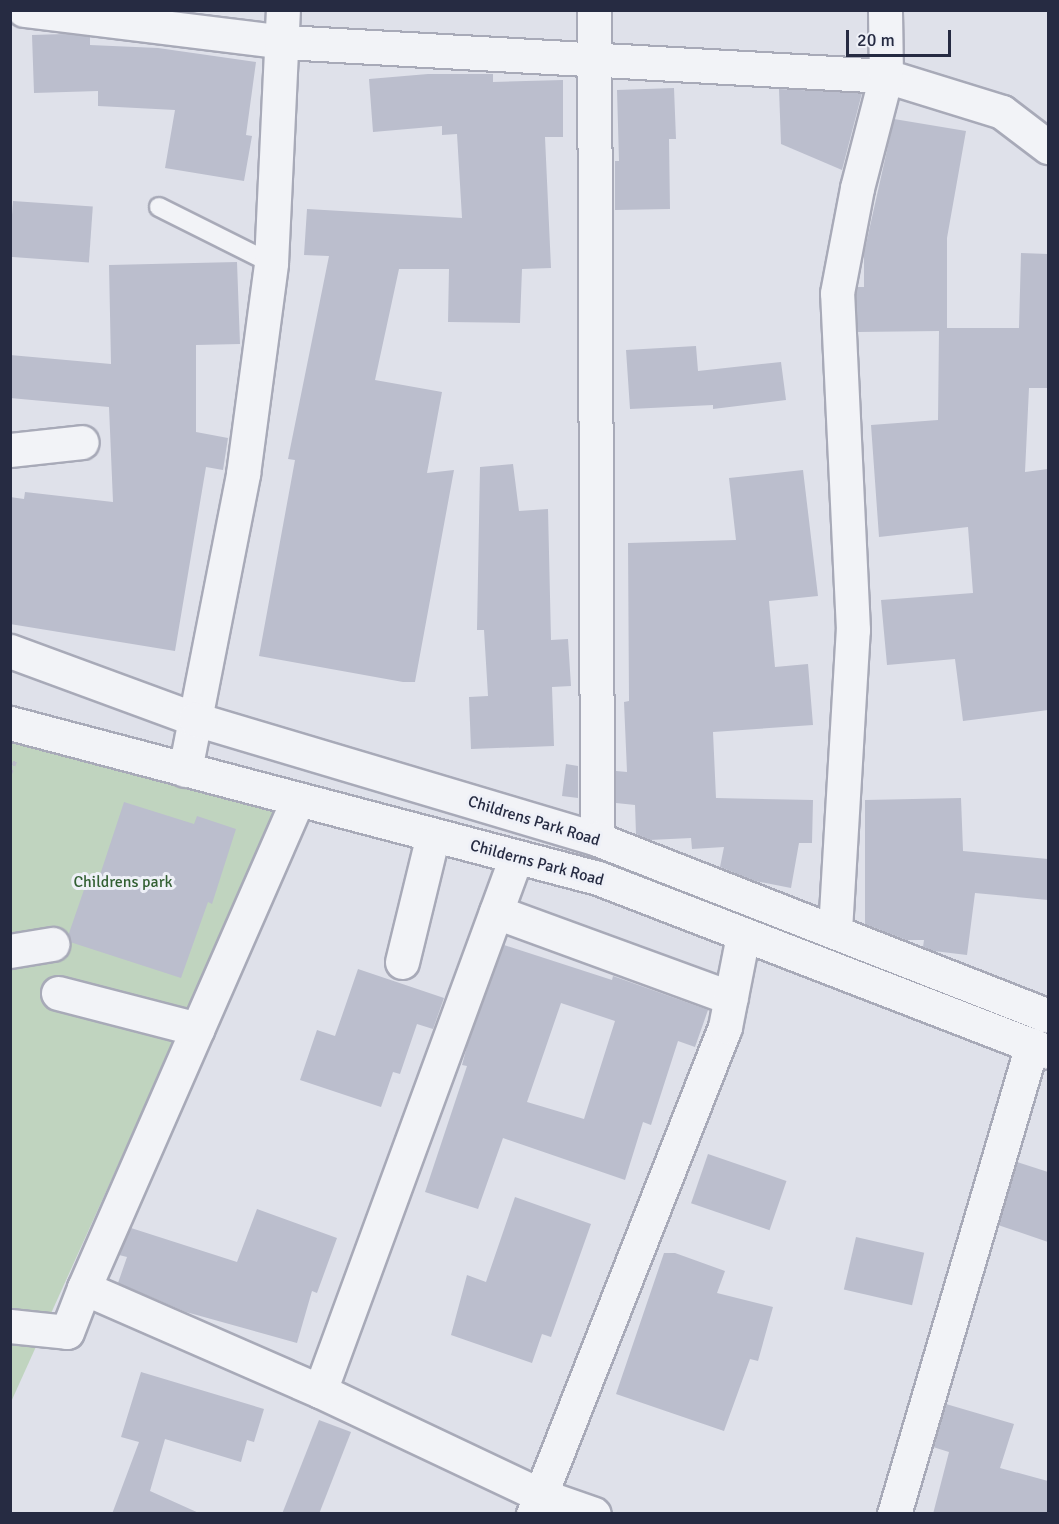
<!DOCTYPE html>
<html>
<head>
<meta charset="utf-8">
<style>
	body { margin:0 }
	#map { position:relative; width:1059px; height:1524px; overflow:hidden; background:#dfe1ea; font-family:Signika,sans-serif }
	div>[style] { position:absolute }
	.green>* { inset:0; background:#c0d4bf }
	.building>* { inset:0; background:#bbbecd; transform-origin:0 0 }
	.path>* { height:4px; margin-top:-2px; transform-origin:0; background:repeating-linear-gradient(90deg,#bdbfc8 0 4.5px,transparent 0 9px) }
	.roads { filter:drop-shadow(2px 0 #a8aab8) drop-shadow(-2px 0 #a8aab8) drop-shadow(0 2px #a8aab8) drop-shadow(0 -2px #a8aab8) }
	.service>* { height:18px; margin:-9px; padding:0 9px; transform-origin:9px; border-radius:9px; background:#f2f3f7 }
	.minor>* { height:33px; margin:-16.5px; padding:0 16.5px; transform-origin:16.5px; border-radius:16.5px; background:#f2f3f7 }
	.tertiary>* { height:33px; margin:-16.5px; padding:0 16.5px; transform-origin:16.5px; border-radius:16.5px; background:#f2f3f7 }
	span { translate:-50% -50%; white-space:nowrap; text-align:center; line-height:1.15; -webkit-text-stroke:6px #eef0f7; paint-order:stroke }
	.street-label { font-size:16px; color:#262b42 }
	.park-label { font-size:16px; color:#325f32 }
	.frame { position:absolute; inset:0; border:12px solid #262b42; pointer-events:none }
	.scale { position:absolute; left:846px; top:30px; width:105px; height:27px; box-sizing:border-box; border:3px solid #262b42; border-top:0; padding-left:8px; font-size:18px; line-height:21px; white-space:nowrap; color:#262b42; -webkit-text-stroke:4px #eef0f7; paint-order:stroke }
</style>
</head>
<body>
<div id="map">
	<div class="green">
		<div style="clip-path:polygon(11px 740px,282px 802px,11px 1402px)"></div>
	</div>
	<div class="building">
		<div style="clip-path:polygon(64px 34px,90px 37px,90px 45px,158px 48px,256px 62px,246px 135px,252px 136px,244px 181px,165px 168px,175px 110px,98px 106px,98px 91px,34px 93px,32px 35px)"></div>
		<div style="clip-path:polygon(428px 74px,493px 74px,493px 82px,563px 80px,563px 137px,545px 137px,551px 268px,522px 269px,520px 323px,448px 322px,449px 269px,399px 269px,375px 380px,442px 392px,427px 473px,454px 470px,415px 682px,403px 682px,259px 656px,295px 460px,288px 459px,329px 256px,304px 255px,307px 209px,462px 218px,457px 134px,442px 135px,442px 126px,373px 132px,369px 79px)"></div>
		<div style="clip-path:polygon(674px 88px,676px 139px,669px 139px,670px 209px,615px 210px,615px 161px,619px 161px,617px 90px)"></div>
		<div style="clip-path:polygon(779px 89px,862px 93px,842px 170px,781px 144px)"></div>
		<div style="clip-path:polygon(894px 119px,966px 131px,947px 238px,947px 328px,1019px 328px,1021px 253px,1048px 254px,1048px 388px,1029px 388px,1025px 472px,1048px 469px,1048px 710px,963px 721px,955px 659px,887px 665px,881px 600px,973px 593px,968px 527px,879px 537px,871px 425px,938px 420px,939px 331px,858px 332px,856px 294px,857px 287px,864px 287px,864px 253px)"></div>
		<div style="left:13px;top:201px;width:80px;height:56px;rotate:4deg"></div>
		<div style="clip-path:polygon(237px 262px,240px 344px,196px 345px,196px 432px,228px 438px,223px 470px,206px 467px,175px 651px,10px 624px,10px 497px,24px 499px,25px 492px,113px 502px,109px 407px,10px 398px,10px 355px,111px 364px,109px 265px)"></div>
		<div style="clip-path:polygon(696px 346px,698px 371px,781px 362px,786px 400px,713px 409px,713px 405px,630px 409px,626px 350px)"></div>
		<div style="clip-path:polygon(513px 464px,519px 511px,548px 509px,551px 640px,568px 639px,571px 686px,552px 687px,554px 746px,471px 749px,469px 697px,488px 696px,484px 630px,477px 630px,480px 467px)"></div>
		<div style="clip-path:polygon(803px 470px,818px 596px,769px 601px,775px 667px,808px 664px,813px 725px,713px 732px,716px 798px,813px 800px,812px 843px,799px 843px,791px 888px,755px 881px,720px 867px,724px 847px,692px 849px,691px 838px,650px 840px,636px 834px,635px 805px,616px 803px,616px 771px,627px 772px,624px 702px,629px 701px,628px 543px,736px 540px,729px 478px)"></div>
		<div style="clip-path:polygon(566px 764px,578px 766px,578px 798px,562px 796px)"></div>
		<div style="clip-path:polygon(961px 798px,963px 851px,1048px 859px,1048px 900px,975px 893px,967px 955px,934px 951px,923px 947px,924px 940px,906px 940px,865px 924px,865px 800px)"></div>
		<div style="clip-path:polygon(124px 802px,194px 824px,197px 816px,236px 829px,212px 904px,208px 902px,181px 978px,70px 942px,68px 936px,87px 881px,97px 884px)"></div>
		<div style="clip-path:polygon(evenodd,504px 945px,612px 980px,613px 976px,708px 1010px,695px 1047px,678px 1041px,651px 1125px,643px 1122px,625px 1180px,503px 1138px,478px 1209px,425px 1192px,467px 1066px,462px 1065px,469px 1039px,504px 945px,561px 1003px,615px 1021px,584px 1119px,527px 1102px,561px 1003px)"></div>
		<div style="clip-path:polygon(358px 969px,444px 998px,433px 1029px,417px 1024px,400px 1074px,393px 1072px,381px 1107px,300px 1080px,317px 1030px,335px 1036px)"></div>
		<div style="left:708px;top:1154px;width:83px;height:52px;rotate:19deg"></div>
		<div style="clip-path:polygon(1017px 1162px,1048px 1172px,1048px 1242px,998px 1225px)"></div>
		<div style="clip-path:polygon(515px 1197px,591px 1224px,551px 1337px,542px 1334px,532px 1363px,451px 1335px,467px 1275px,486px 1282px)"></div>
		<div style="clip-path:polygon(257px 1209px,337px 1238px,317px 1293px,312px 1291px,297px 1343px,186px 1312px,118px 1283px,127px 1257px,119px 1255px,131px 1228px,237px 1262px)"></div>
		<div style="left:856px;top:1237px;width:70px;height:54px;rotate:13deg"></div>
		<div style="clip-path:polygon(664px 1253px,675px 1253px,725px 1271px,717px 1293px,773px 1307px,758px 1361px,750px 1359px,724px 1431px,616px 1394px)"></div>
		<div style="clip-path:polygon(141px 1372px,264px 1409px,254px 1442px,247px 1440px,241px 1462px,165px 1439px,150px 1491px,201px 1514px,112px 1514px,139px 1442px,121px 1437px)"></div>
		<div style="clip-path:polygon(946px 1404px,1014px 1424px,1000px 1468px,1048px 1481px,1048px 1514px,933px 1514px,949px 1452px,933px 1447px)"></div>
		<div style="clip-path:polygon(319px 1420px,351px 1432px,319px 1514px,282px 1514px)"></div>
	</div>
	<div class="path">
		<div style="left:10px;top:774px;width:16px;rotate:-68deg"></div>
	</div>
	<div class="roads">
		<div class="service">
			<div style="left:159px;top:207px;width:125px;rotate:26.6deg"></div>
		</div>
		<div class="minor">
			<div style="left:24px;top:10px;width:262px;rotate:7deg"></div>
			<div style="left:284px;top:42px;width:603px;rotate:3.23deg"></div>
			<div style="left:886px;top:76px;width:121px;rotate:17.2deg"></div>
			<div style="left:1002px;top:112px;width:58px;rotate:37.3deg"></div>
			<div style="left:594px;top:10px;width:829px;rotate:89.79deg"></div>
			<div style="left:10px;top:450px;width:72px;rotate:-6.3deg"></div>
			<div style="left:185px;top:770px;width:302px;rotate:-78.9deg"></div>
			<div style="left:243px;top:474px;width:213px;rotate:-82.4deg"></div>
			<div style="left:271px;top:263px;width:253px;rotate:-87.3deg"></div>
			<div style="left:298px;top:799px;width:534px;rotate:113.64deg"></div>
			<div style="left:84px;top:1288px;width:257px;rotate:23.6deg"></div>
			<div style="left:320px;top:1391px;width:243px;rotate:25.3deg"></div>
			<div style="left:540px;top:1495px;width:57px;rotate:19.4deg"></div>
			<div style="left:496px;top:912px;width:250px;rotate:20.1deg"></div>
			<div style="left:835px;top:930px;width:301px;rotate:-86.6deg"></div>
			<div style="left:853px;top:630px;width:337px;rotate:-92.7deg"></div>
			<div style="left:837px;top:293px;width:107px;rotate:-79.2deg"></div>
			<div style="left:857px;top:188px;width:116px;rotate:-75.5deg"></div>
			<div style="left:886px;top:76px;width:66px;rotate:-90.9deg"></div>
			<div style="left:10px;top:951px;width:43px;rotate:-9.5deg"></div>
			<div style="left:402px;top:962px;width:131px;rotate:-76.3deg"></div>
			<div style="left:58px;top:993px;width:144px;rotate:14.5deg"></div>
			<div style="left:10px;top:1326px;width:57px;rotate:6deg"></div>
			<div style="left:67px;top:1332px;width:47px;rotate:-68.9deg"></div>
			<div style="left:320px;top:1391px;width:569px;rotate:-69.84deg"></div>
			<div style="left:533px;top:1514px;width:523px;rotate:-68.48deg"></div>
			<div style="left:725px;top:1027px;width:94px;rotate:-78.9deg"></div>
			<div style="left:894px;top:1514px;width:490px;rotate:-73.6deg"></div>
		</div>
		<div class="tertiary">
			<div style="left:10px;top:651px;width:197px;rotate:20.2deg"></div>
			<div style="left:195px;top:719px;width:420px;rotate:16.6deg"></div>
			<div style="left:597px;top:839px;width:484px;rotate:21.4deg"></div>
			<div style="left:10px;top:723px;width:608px;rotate:14.77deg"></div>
			<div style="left:598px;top:878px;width:482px;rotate:21.1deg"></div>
		</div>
	</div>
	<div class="street-label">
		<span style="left:534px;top:821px;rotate:17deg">Childrens Park Road</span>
		<span style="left:537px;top:863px;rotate:15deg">Childerns Park Road</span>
	</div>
	<div class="park-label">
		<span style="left:123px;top:882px">Childrens park</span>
	</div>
	<div class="frame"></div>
	<div class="scale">20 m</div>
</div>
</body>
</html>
